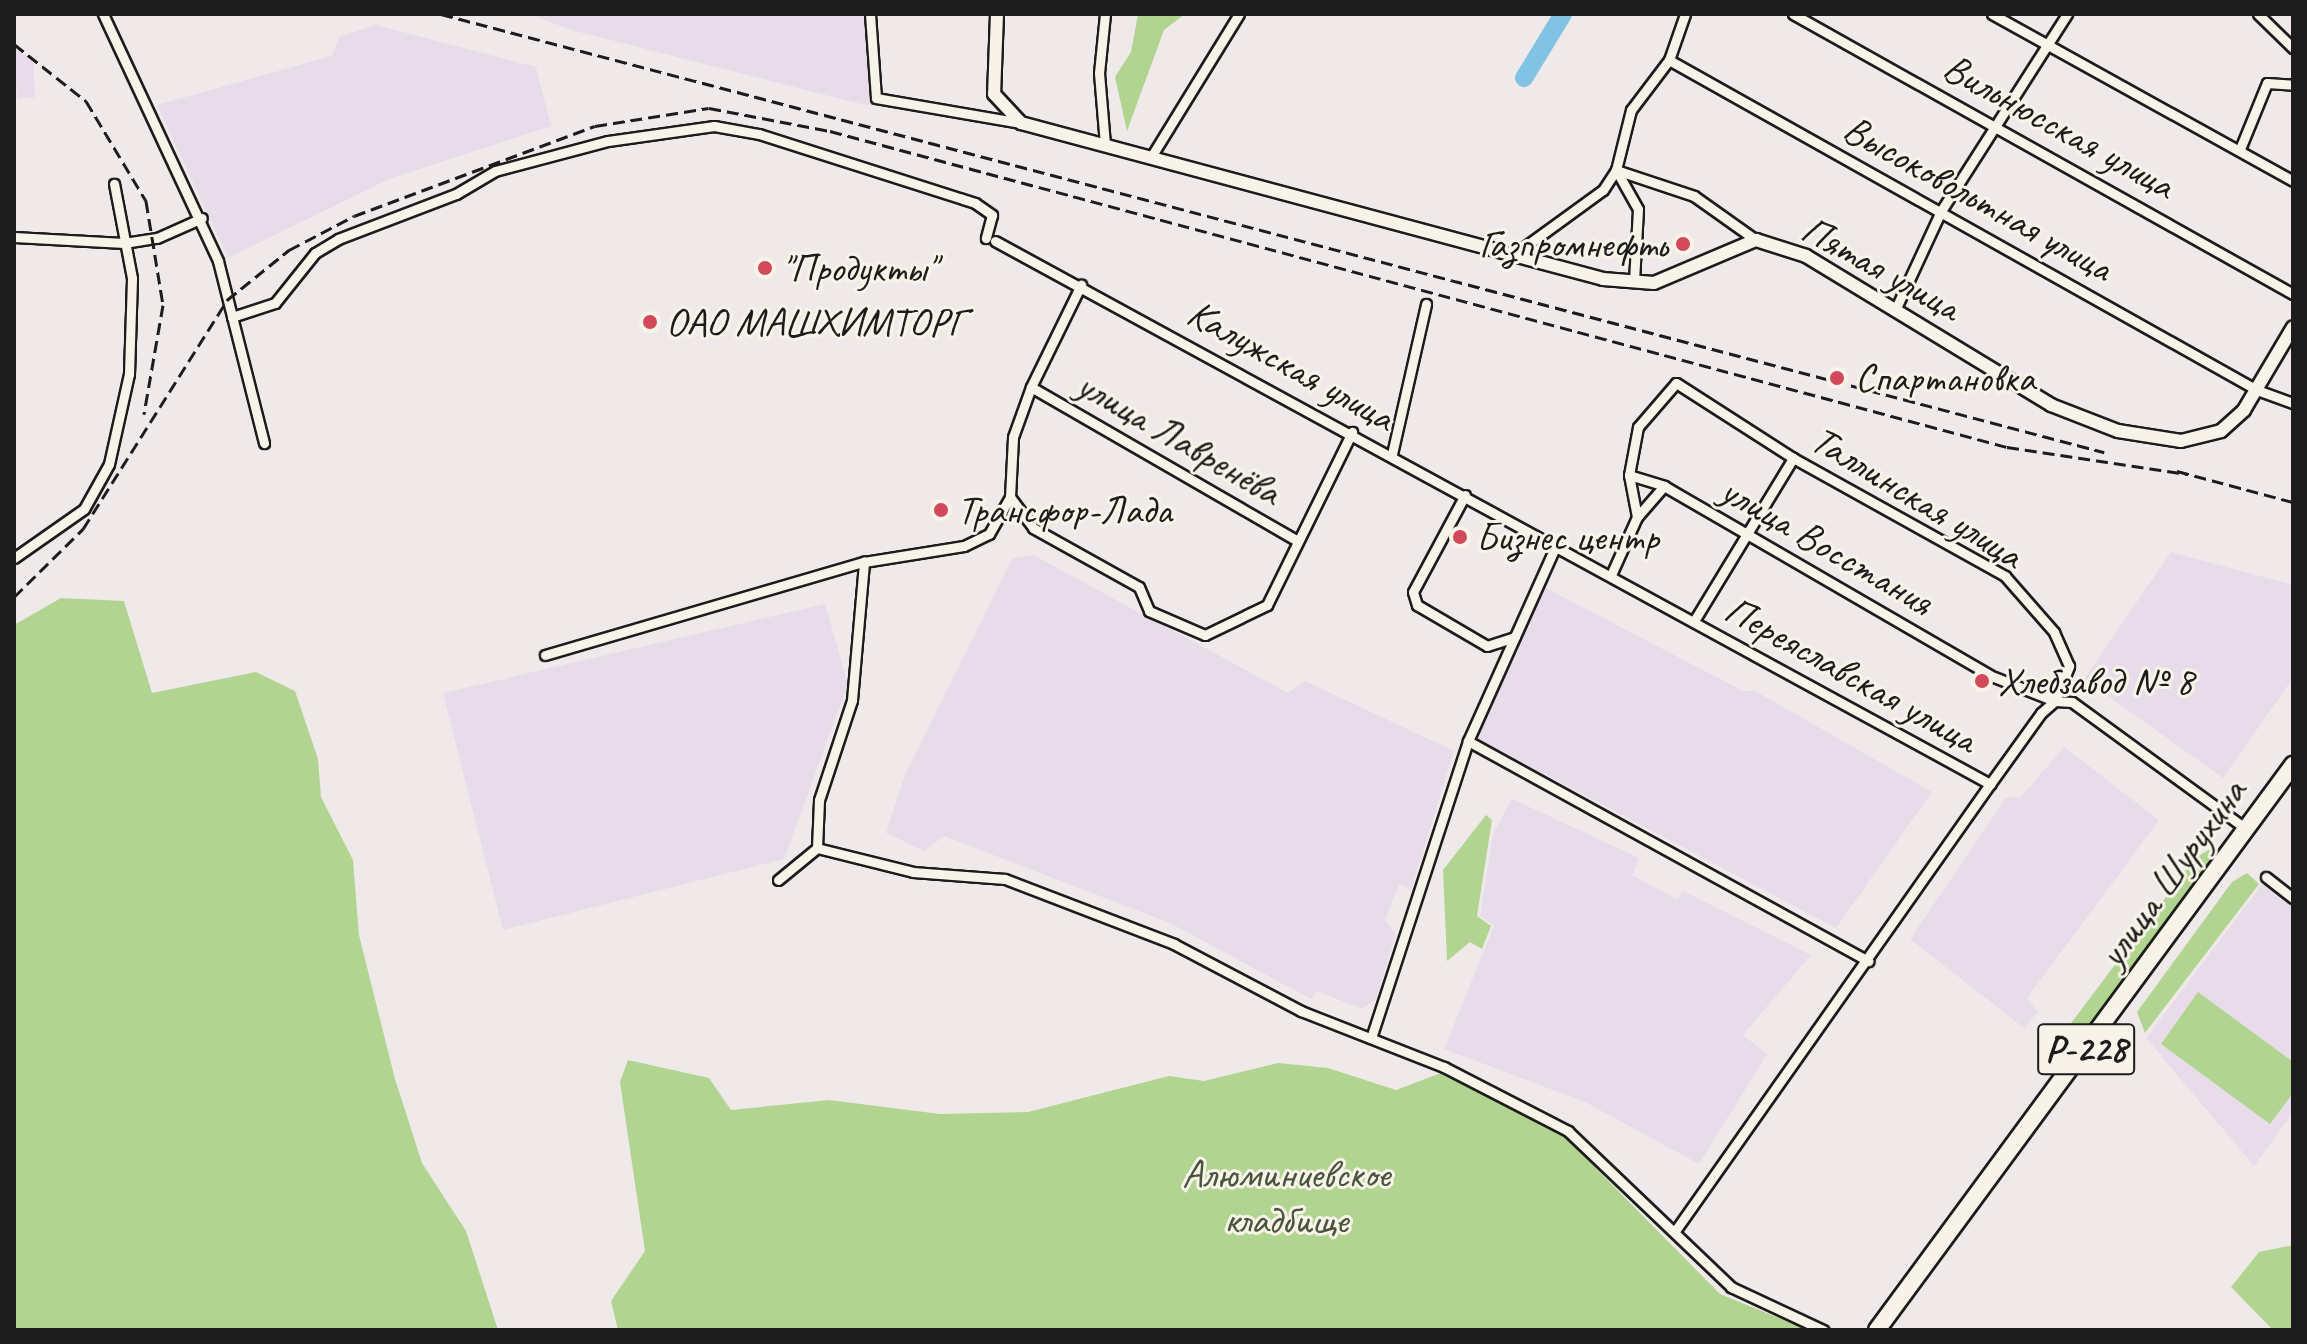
<!DOCTYPE html>
<html>
<head>
<meta charset="utf-8">
<style>
	body { margin:0 }
	#map { position:relative; width:2307px; height:1344px; overflow:hidden; background:#f0e9e9; font-family:Caveat,sans-serif }
	div>[style] { position:absolute }
	.built>* { inset:0; background:#e8dcea }
	.green>* { inset:0; background:#b1d590 }
	.river>* { height:18px; margin:-9px; padding:0 9px; transform-origin:9px; border-radius:9px; background:#82c2e2 }
	.roads { filter:drop-shadow(2px 0 #1c1c1c) drop-shadow(-2px 0 #1c1c1c) drop-shadow(0 2px #1c1c1c) drop-shadow(0 -2px #1c1c1c) }
	.minor>* { height:9px; margin:-4.5px; padding:0 4.5px; transform-origin:4.5px; border-radius:4.5px; background:#f7f3e8 }
	.tertiary>* { height:12px; margin:-6px; padding:0 6px; transform-origin:6px; border-radius:6px; background:#f7f3e8 }
	.trunk>* { height:16px; margin:-8px; padding:0 8px; transform-origin:8px; border-radius:8px; background:#f7f3e8 }
	.rail>* { height:3px; margin-top:-1.5px; transform-origin:0; background:repeating-linear-gradient(90deg,#1c1c1c 0 12px,transparent 0 18px) }
	.dots>* { width:22px; height:22px; translate:-50% -50%; box-sizing:border-box; border:4px solid #f7f3e8; border-radius:50% }
	span { translate:-50% -50%; white-space:nowrap; text-align:center; line-height:1.15; -webkit-text-stroke:6px #f7f3e8; paint-order:stroke }
	.shield-label span { padding:2px 6px; background:#f7f3e8; border:2px solid; border-radius:6px; -webkit-text-stroke-width:0 }
	.shield-label { font-size:38px; color:#1c1c1c; font-weight:700 }
	.street-label { font-size:40px; color:#1c1c1c }
	.poi-label { font-size:40px; color:#1c1c1c }
	.right { translate:-100% -50%; text-align:right }
	.left { translate:0 -50%; text-align:left }
	.park-label { font-size:40px; color:#49543f }
	.frame { position:absolute; inset:0; border:16px solid #1c1c1c; pointer-events:none }
</style>
</head>
<body>
<div id="map">
	<div class="built">
		<div style="clip-path:polygon(528px 14px,867px 14px,869px 106px,575px 31px)"></div>
		<div style="clip-path:polygon(376px 25px,536px 67px,551px 126px,389px 179px,228px 258px,157px 105px,332px 56px,339px 37px)"></div>
		<div style="clip-path:polygon(14px 49px,33px 59px,35px 97px,17px 99px)"></div>
		<div style="clip-path:polygon(2171px 552px,2293px 585px,2293px 678px,2223px 778px,2084px 679px)"></div>
		<div style="clip-path:polygon(1033px 555px,1288px 693px,1305px 681px,1454px 751px,1411px 890px,1399px 884px,1385px 920px,1396px 934px,1376px 999px,1362px 1009px,1317px 991px,1311px 999px,1170px 923px,944px 836px,924px 851px,886px 833px,904px 777px,1012px 559px)"></div>
		<div style="clip-path:polygon(1544px 587px,1743px 691px,1755px 691px,1932px 792px,1836px 928px,1478px 739px)"></div>
		<div style="clip-path:polygon(825px 604px,848px 684px,784px 859px,503px 930px,443px 693px)"></div>
		<div style="clip-path:polygon(2064px 747px,2159px 820px,2027px 998px,2038px 1012px,2024px 1028px,1910px 939px,2006px 798px,2021px 797px)"></div>
		<div style="clip-path:polygon(1512px 799px,1639px 858px,1632px 875px,1678px 900px,1683px 891px,1811px 955px,1743px 1035px,1767px 1054px,1699px 1164px,1585px 1102px,1444px 1049px,1494px 926px,1480px 916px,1493px 834px)"></div>
		<div style="clip-path:polygon(2263px 883px,2293px 906px,2293px 1113px,2254px 1166px,2146px 1038px)"></div>
	</div>
	<div class="green">
		<div style="clip-path:polygon(1138px 14px,1185px 14px,1164px 30px,1127px 131px,1115px 77px,1131px 52px)"></div>
		<div style="clip-path:polygon(61px 598px,124px 601px,152px 693px,256px 672px,295px 691px,318px 759px,321px 797px,353px 860px,359px 935px,395px 1079px,422px 1163px,466px 1231px,498px 1330px,14px 1330px,14px 625px)"></div>
		<div style="clip-path:polygon(1486px 815px,1492px 820px,1477px 916px,1491px 926px,1482px 949px,1470px 942px,1447px 961px,1443px 870px)"></div>
		<div style="clip-path:polygon(2214px 847px,2214px 862px,2074px 1045px,2066px 1030px,2196px 857px)"></div>
		<div style="clip-path:polygon(2247px 873px,2259px 884px,2145px 1033px,2137px 1012px,2232px 882px)"></div>
		<div style="clip-path:polygon(2198px 992px,2293px 1062px,2293px 1093px,2270px 1124px,2161px 1044px)"></div>
		<div style="clip-path:polygon(628px 1060px,709px 1078px,731px 1110px,829px 1100px,940px 1114px,1028px 1112px,1169px 1076px,1204px 1081px,1278px 1063px,1328px 1068px,1396px 1090px,1441px 1073px,1557px 1129px,1720px 1294px,1808px 1330px,618px 1330px,611px 1301px,645px 1251px,620px 1082px)"></div>
		<div style="clip-path:polygon(2293px 1245px,2293px 1330px,2273px 1330px,2231px 1287px,2259px 1252px)"></div>
	</div>
	<div class="river">
		<div style="left:1524px;top:78px;width:75px;rotate:-58.6deg"></div>
	</div>
	<div class="roads">
		<div class="minor">
			<div style="left:103px;top:14px;width:272px;rotate:65deg"></div>
			<div style="left:218px;top:261px;width:188px;rotate:75.8deg"></div>
			<div style="left:870px;top:14px;width:84px;rotate:85.9deg"></div>
			<div style="left:876px;top:98px;width:147px;rotate:9.8deg"></div>
			<div style="left:1105px;top:14px;width:59px;rotate:95.8deg"></div>
			<div style="left:1099px;top:73px;width:71px;rotate:85.2deg"></div>
			<div style="left:1793px;top:14px;width:573px;rotate:29.25deg"></div>
			<div style="left:1992px;top:14px;width:344px;rotate:29deg"></div>
			<div style="left:2258px;top:14px;width:49px;rotate:44.2deg"></div>
			<div style="left:1669px;top:60px;width:674px;rotate:29.3deg"></div>
			<div style="left:2257px;top:390px;width:38px;rotate:20deg"></div>
			<div style="left:2240px;top:149px;width:71px;rotate:-67.8deg"></div>
			<div style="left:2267px;top:83px;width:26px;rotate:4deg"></div>
			<div style="left:1151px;top:157px;width:168px;rotate:-58.4deg"></div>
			<div style="left:14px;top:237px;width:110px;rotate:3.1deg"></div>
			<div style="left:124px;top:243px;width:33px;rotate:-9deg"></div>
			<div style="left:157px;top:238px;width:49px;rotate:-24deg"></div>
			<div style="left:995px;top:241px;width:1134px;rotate:28.62deg"></div>
			<div style="left:1990px;top:784px;width:87px;rotate:-54.3deg"></div>
			<div style="left:2041px;top:713px;width:18px;rotate:-41deg"></div>
			<div style="left:2055px;top:701px;width:17px;rotate:3deg"></div>
			<div style="left:2072px;top:702px;width:215px;rotate:36.1deg"></div>
			<div style="left:1512px;top:256px;width:112px;rotate:-36deg"></div>
			<div style="left:1603px;top:190px;width:24px;rotate:-57deg"></div>
			<div style="left:1616px;top:170px;width:82px;rotate:18.4deg"></div>
			<div style="left:1694px;top:196px;width:76px;rotate:35.4deg"></div>
			<div style="left:1634px;top:281px;width:72px;rotate:-86.8deg"></div>
			<div style="left:1638px;top:209px;width:45px;rotate:-119.4deg"></div>
			<div style="left:1616px;top:170px;width:62px;rotate:-76deg"></div>
			<div style="left:1631px;top:110px;width:63px;rotate:-52.8deg"></div>
			<div style="left:1669px;top:60px;width:49px;rotate:-70.8deg"></div>
			<div style="left:1896px;top:308px;width:107px;rotate:-65.1deg"></div>
			<div style="left:1941px;top:211px;width:234px;rotate:-57.4deg"></div>
			<div style="left:232px;top:317px;width:45px;rotate:-18deg"></div>
			<div style="left:275px;top:303px;width:64px;rotate:-51.3deg"></div>
			<div style="left:315px;top:253px;width:27px;rotate:-31deg"></div>
			<div style="left:338px;top:239px;width:126px;rotate:-20.9deg"></div>
			<div style="left:456px;top:194px;width:45px;rotate:-30.5deg"></div>
			<div style="left:495px;top:171px;width:117px;rotate:-14.9deg"></div>
			<div style="left:608px;top:141px;width:107px;rotate:-8.1deg"></div>
			<div style="left:714px;top:126px;width:46px;rotate:10.1deg"></div>
			<div style="left:759px;top:134px;width:227px;rotate:17.7deg"></div>
			<div style="left:975px;top:203px;width:21px;rotate:35deg"></div>
			<div style="left:992px;top:215px;width:24px;rotate:105deg"></div>
			<div style="left:1031px;top:387px;width:308px;rotate:30deg"></div>
			<div style="left:1392px;top:454px;width:154px;rotate:-77.2deg"></div>
			<div style="left:1629px;top:475px;width:37px;rotate:17deg"></div>
			<div style="left:1465px;top:495px;width:110px;rotate:118.2deg"></div>
			<div style="left:1413px;top:592px;width:14px;rotate:73deg"></div>
			<div style="left:1417px;top:605px;width:81px;rotate:30.4deg"></div>
			<div style="left:1487px;top:646px;width:29px;rotate:-18deg"></div>
			<div style="left:1010px;top:497px;width:39px;rotate:53deg"></div>
			<div style="left:1033px;top:528px;width:121px;rotate:29.1deg"></div>
			<div style="left:1139px;top:587px;width:26px;rotate:67deg"></div>
			<div style="left:1149px;top:611px;width:61px;rotate:23.2deg"></div>
			<div style="left:1205px;top:635px;width:69px;rotate:-25.8deg"></div>
			<div style="left:1267px;top:605px;width:193px;rotate:-63.8deg"></div>
			<div style="left:14px;top:558px;width:85px;rotate:-35deg"></div>
			<div style="left:84px;top:509px;width:51px;rotate:-60.9deg"></div>
			<div style="left:109px;top:464px;width:92px;rotate:-77.5deg"></div>
			<div style="left:129px;top:374px;width:96px;rotate:-88.2deg"></div>
			<div style="left:132px;top:278px;width:96px;rotate:-100.8deg"></div>
			<div style="left:1611px;top:575px;width:64px;rotate:-65.9deg"></div>
			<div style="left:1637px;top:517px;width:41px;rotate:-48.9deg"></div>
			<div style="left:1664px;top:486px;width:381px;rotate:30.1deg"></div>
			<div style="left:1994px;top:677px;width:66px;rotate:21.5deg"></div>
			<div style="left:2055px;top:701px;width:38px;rotate:-68deg"></div>
			<div style="left:2069px;top:666px;width:37px;rotate:-114deg"></div>
			<div style="left:2054px;top:632px;width:74px;rotate:-131.2deg"></div>
			<div style="left:2005px;top:576px;width:243px;rotate:-150.9deg"></div>
			<div style="left:1793px;top:458px;width:139px;rotate:-147.3deg"></div>
			<div style="left:1676px;top:383px;width:58px;rotate:130.8deg"></div>
			<div style="left:1638px;top:427px;width:49px;rotate:100.6deg"></div>
			<div style="left:1629px;top:475px;width:43px;rotate:79.2deg"></div>
			<div style="left:1694px;top:621px;width:191px;rotate:-58.7deg"></div>
			<div style="left:545px;top:655px;width:332px;rotate:-16.3deg"></div>
			<div style="left:864px;top:562px;width:101px;rotate:-9.1deg"></div>
			<div style="left:964px;top:546px;width:28px;rotate:-26deg"></div>
			<div style="left:989px;top:534px;width:43px;rotate:-60.4deg"></div>
			<div style="left:1010px;top:497px;width:60px;rotate:-87.1deg"></div>
			<div style="left:1013px;top:437px;width:53px;rotate:-70.2deg"></div>
			<div style="left:1031px;top:387px;width:114px;rotate:-63.9deg"></div>
			<div style="left:1468px;top:741px;width:457px;rotate:28.8deg"></div>
			<div style="left:817px;top:848px;width:99px;rotate:14deg"></div>
			<div style="left:913px;top:872px;width:92px;rotate:4.4deg"></div>
			<div style="left:1005px;top:879px;width:181px;rotate:21deg"></div>
			<div style="left:1174px;top:944px;width:144px;rotate:27.8deg"></div>
			<div style="left:1301px;top:1011px;width:154px;rotate:21.4deg"></div>
			<div style="left:1444px;top:1067px;width:140px;rotate:27.3deg"></div>
			<div style="left:1568px;top:1131px;width:226px;rotate:43.7deg"></div>
			<div style="left:1731px;top:1287px;width:102px;rotate:25.1deg"></div>
			<div style="left:2266px;top:877px;width:34px;rotate:38deg"></div>
			<div style="left:778px;top:880px;width:50px;rotate:-39.4deg"></div>
			<div style="left:817px;top:848px;width:48px;rotate:-87.6deg"></div>
			<div style="left:819px;top:800px;width:105px;rotate:-71.7deg"></div>
			<div style="left:852px;top:700px;width:139px;rotate:-85deg"></div>
			<div style="left:1371px;top:1038px;width:312px;rotate:-71.9deg"></div>
			<div style="left:1468px;top:741px;width:215px;rotate:-65.8deg"></div>
			<div style="left:1675px;top:1231px;width:547px;rotate:-54.83deg"></div>
		</div>
		<div class="tertiary">
			<div style="left:997px;top:14px;width:80px;rotate:92.1deg"></div>
			<div style="left:994px;top:94px;width:40px;rotate:47deg"></div>
			<div style="left:1021px;top:123px;width:603px;rotate:15deg"></div>
			<div style="left:1603px;top:279px;width:51px;rotate:4.5deg"></div>
			<div style="left:1654px;top:283px;width:111px;rotate:-22.9deg"></div>
			<div style="left:1756px;top:240px;width:52px;rotate:17.7deg"></div>
			<div style="left:1806px;top:256px;width:287px;rotate:31.3deg"></div>
			<div style="left:2051px;top:405px;width:72px;rotate:21.2deg"></div>
			<div style="left:2118px;top:431px;width:64px;rotate:9deg"></div>
			<div style="left:2181px;top:441px;width:41px;rotate:-14deg"></div>
			<div style="left:2221px;top:431px;width:31px;rotate:-42deg"></div>
			<div style="left:2244px;top:410px;width:96px;rotate:-59.4deg"></div>
		</div>
		<div class="trunk">
			<div style="left:1877px;top:1330px;width:702px;rotate:-53.64deg"></div>
		</div>
	</div>
	<div class="rail">
		<div style="left:441px;top:14px;width:1720px;rotate:14.76deg"></div>
		<div style="left:14px;top:44px;width:92px;rotate:38.4deg"></div>
		<div style="left:86px;top:101px;width:117px;rotate:59deg"></div>
		<div style="left:146px;top:201px;width:105px;rotate:80.7deg"></div>
		<div style="left:163px;top:305px;width:111px;rotate:99.9deg"></div>
		<div style="left:2177px;top:471px;width:120px;rotate:15deg"></div>
		<div style="left:14px;top:597px;width:97px;rotate:-44.6deg"></div>
		<div style="left:83px;top:529px;width:271px;rotate:-57.8deg"></div>
		<div style="left:227px;top:300px;width:80px;rotate:-38.9deg"></div>
		<div style="left:289px;top:250px;width:73px;rotate:-27.6deg"></div>
		<div style="left:354px;top:216px;width:257px;rotate:-20.5deg"></div>
		<div style="left:595px;top:126px;width:115px;rotate:-9deg"></div>
		<div style="left:709px;top:108px;width:123px;rotate:10.8deg"></div>
		<div style="left:830px;top:131px;width:1219px;rotate:15.03deg"></div>
		<div style="left:2007px;top:447px;width:182px;rotate:8.5deg"></div>
	</div>
	<div class="dots">
		<div style="left:1683px;top:244px;background:#d1495b"></div>
		<div style="left:765px;top:268px;background:#d1495b"></div>
		<div style="left:650px;top:322px;background:#d1495b"></div>
		<div style="left:1837px;top:378px;background:#d1495b"></div>
		<div style="left:941px;top:510px;background:#d1495b"></div>
		<div style="left:1460px;top:537px;background:#d1495b"></div>
		<div style="left:1982px;top:681px;background:#d1495b"></div>
	</div>
	<div class="shield-label">
		<span style="left:2086px;top:1049px">Р-228</span>
	</div>
	<div class="street-label">
		<span style="left:2059px;top:126px;rotate:29deg">Вильнюсская улица</span>
		<span style="left:1978px;top:198px;rotate:29deg">Высоковольтная улица</span>
		<span style="left:1881px;top:268px;rotate:29deg">Пятая улица</span>
		<span style="left:1291px;top:365px;rotate:29deg">Калужская улица</span>
		<span style="left:1179px;top:438px;rotate:30deg">улица Лавренёва</span>
		<span style="left:1917px;top:497px;rotate:31deg">Таллинская улица</span>
		<span style="left:1827px;top:546px;rotate:30deg">улица Восстания</span>
		<span style="left:1851px;top:674px;rotate:29deg">Переяславская улица</span>
		<span style="left:2172px;top:873px;rotate:-54deg">улица Шурухина</span>
	</div>
	<div class="poi-label">
		<span class="right" style="left:1667px;top:244px">Газпромнефть</span>
		<span class="left" style="left:781px;top:268px">"Продукты"</span>
		<span class="left" style="left:666px;top:322px">ОАО МАШХИМТОРГ</span>
		<span class="left" style="left:1855px;top:378px">Спартановка</span>
		<span class="left" style="left:957px;top:510px">Трансфор-Лада</span>
		<span class="left" style="left:1476px;top:537px">Бизнес центр</span>
		<span class="left" style="left:1998px;top:681px">Хлебзавод № 8</span>
	</div>
	<div class="park-label">
		<span style="left:1286px;top:1197px">Алюминиевское<br>кладбище</span>
	</div>
	<div class="frame"></div>
</div>
</body>
</html>
